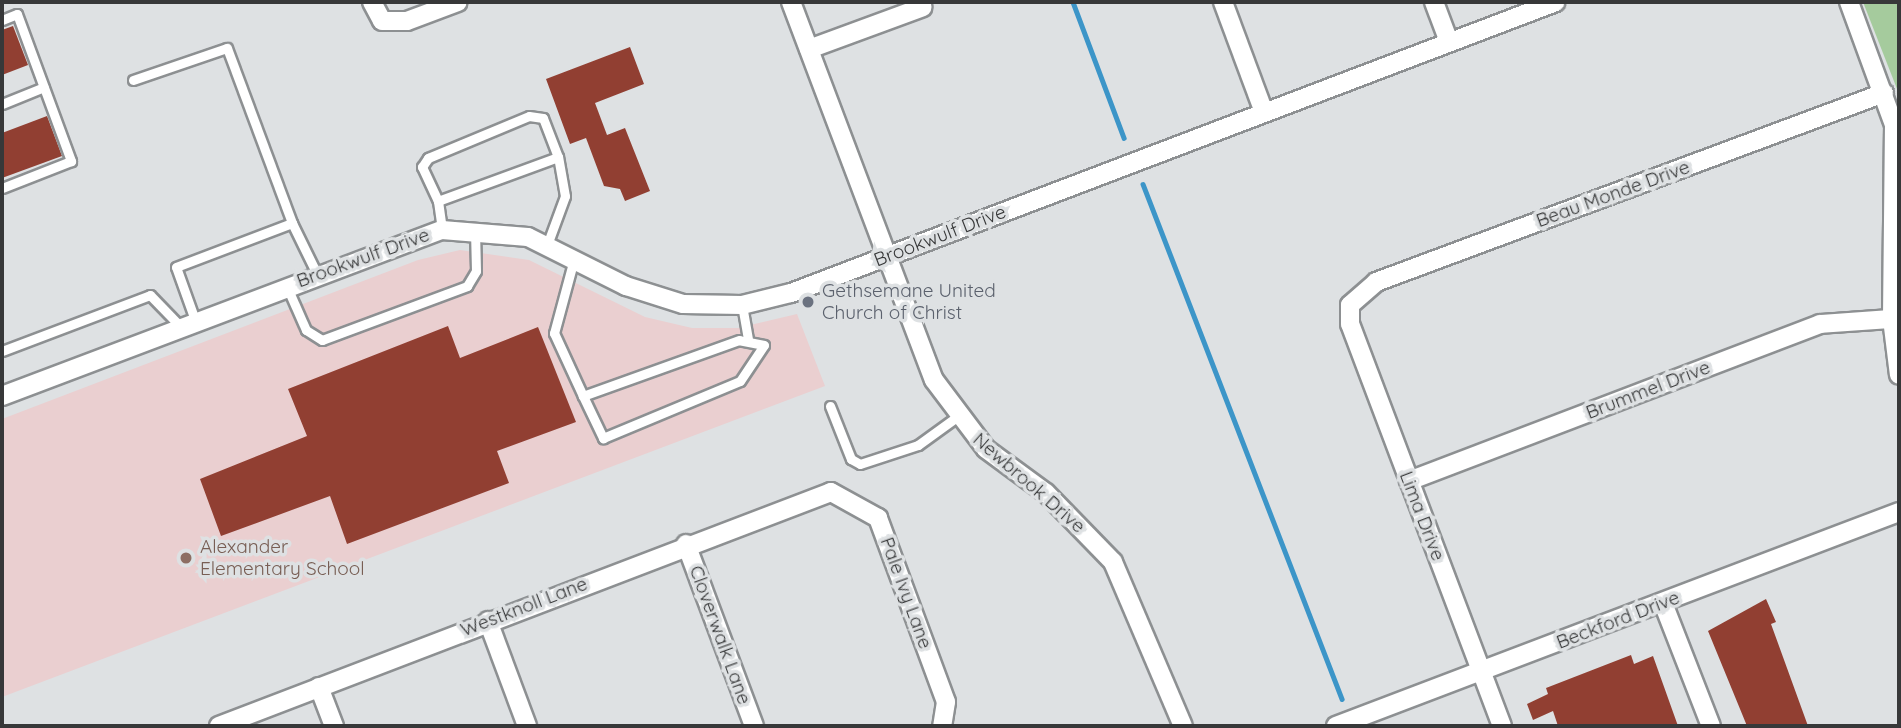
<!DOCTYPE html>
<html>
<head>
<meta charset="utf-8">
<style>
	body { margin:0 }
	#map { position:relative; width:1901px; height:728px; overflow:hidden; background:#dee1e3; font-family:Quicksand,sans-serif }
	div>[style] { position:absolute }
	.education>* { inset:0; background:#eacfd0 }
	.green>* { inset:0; background:#a5cb9d }
	.stream>* { height:4.5px; margin:-2.25px; padding:0 2.25px; transform-origin:2.25px; border-radius:2.25px; background:#3c95c8 }
	.building>* { inset:0; background:#913f32 }
	.roads { filter:drop-shadow(2px 0 #8d9092) drop-shadow(-2px 0 #8d9092) drop-shadow(0 2px #8d9092) drop-shadow(0 -2px #8d9092) }
	.service>* { height:9px; margin:-4.5px; padding:0 4.5px; transform-origin:4.5px; border-radius:4.5px; background:#fff }
	.minor>* { height:18px; margin:-9px; padding:0 9px; transform-origin:9px; border-radius:9px; background:#fff }
	.dots>* { width:19px; height:19px; translate:-50% -50%; box-sizing:border-box; border:4px solid #dee1e3; border-radius:50% }
	span { translate:-50% -50%; white-space:nowrap; text-align:center; line-height:1.15; -webkit-text-stroke:7px #dee1e3; paint-order:stroke }
	.street-label { font-size:19px; color:#373839 }
	.worship-label { font-size:19px; color:#5b616d }
	.left { translate:0 -50%; text-align:left }
	.education-label { font-size:19px; color:#785e54 }
	.frame { position:absolute; inset:0; border:4px solid #373839; pointer-events:none }
</style>
</head>
<body>
<div id="map">
	<div class="education">
		<div style="clip-path:polygon(460px 250px,529px 260px,645px 317px,692px 328px,738px 328px,797px 314px,825px 386px,2px 697px,2px 419px,418px 260px)"></div>
	</div>
	<div class="green">
		<div style="clip-path:polygon(1863px 2px,1899px 2px,1899px 94px)"></div>
	</div>
	<div class="stream">
		<div style="left:1073px;top:2px;width:145px;rotate:69.4deg"></div>
		<div style="left:1143px;top:184px;width:552px;rotate:68.87deg"></div>
	</div>
	<div class="building">
		<div style="clip-path:polygon(13px 26px,28px 65px,2px 75px,2px 30px)"></div>
		<div style="clip-path:polygon(630px 47px,644px 84px,595px 103px,607px 135px,625px 128px,650px 191px,625px 201px,620px 189px,604px 186px,586px 138px,570px 144px,546px 79px)"></div>
		<div style="clip-path:polygon(47px 116px,62px 156px,2px 178px,2px 133px)"></div>
		<div style="clip-path:polygon(448px 326px,460px 358px,538px 327px,576px 422px,497px 451px,509px 483px,347px 544px,330px 496px,221px 536px,200px 479px,307px 436px,288px 389px)"></div>
		<div style="clip-path:polygon(1766px 599px,1776px 622px,1771px 624px,1808px 726px,1747px 726px,1708px 631px)"></div>
		<div style="clip-path:polygon(1631px 655px,1634px 664px,1653px 656px,1678px 726px,1558px 726px,1553px 711px,1533px 720px,1527px 704px,1548px 694px,1546px 688px)"></div>
	</div>
	<div class="roads">
		<div class="service">
			<div style="left:2px;top:20px;width:16px;rotate:-22deg"></div>
			<div style="left:17px;top:14px;width:157px;rotate:69.8deg"></div>
			<div style="left:71px;top:161px;width:74px;rotate:158.6deg"></div>
			<div style="left:133px;top:80px;width:99px;rotate:-18.8deg"></div>
			<div style="left:227px;top:48px;width:187px;rotate:69.6deg"></div>
			<div style="left:2px;top:104px;width:45px;rotate:-22deg"></div>
			<div style="left:529px;top:116px;width:14px;rotate:8deg"></div>
			<div style="left:543px;top:118px;width:42px;rotate:69deg"></div>
			<div style="left:558px;top:157px;width:128px;rotate:159.9deg"></div>
			<div style="left:438px;top:201px;width:38px;rotate:-115deg"></div>
			<div style="left:422px;top:167px;width:11px;rotate:-56deg"></div>
			<div style="left:428px;top:158px;width:109px;rotate:-22.6deg"></div>
			<div style="left:438px;top:201px;width:29px;rotate:82deg"></div>
			<div style="left:547px;top:245px;width:52px;rotate:-69.8deg"></div>
			<div style="left:565px;top:196px;width:40px;rotate:-100deg"></div>
			<div style="left:574px;top:259px;width:77px;rotate:105.1deg"></div>
			<div style="left:554px;top:333px;width:69px;rotate:65.3deg"></div>
			<div style="left:583px;top:396px;width:47px;rotate:64.5deg"></div>
			<div style="left:603px;top:438px;width:148px;rotate:-22.6deg"></div>
			<div style="left:740px;top:381px;width:43px;rotate:-56.3deg"></div>
			<div style="left:764px;top:345px;width:25px;rotate:-169deg"></div>
			<div style="left:739px;top:340px;width:166px;rotate:160.3deg"></div>
			<div style="left:287px;top:287px;width:47px;rotate:66.2deg"></div>
			<div style="left:306px;top:330px;width:19px;rotate:32deg"></div>
			<div style="left:322px;top:340px;width:155px;rotate:-20.4deg"></div>
			<div style="left:467px;top:286px;width:17px;rotate:-59deg"></div>
			<div style="left:476px;top:271px;width:41px;rotate:-91.4deg"></div>
			<div style="left:742px;top:305px;width:34px;rotate:80deg"></div>
			<div style="left:195px;top:320px;width:56px;rotate:-109.7deg"></div>
			<div style="left:176px;top:267px;width:124px;rotate:-20.8deg"></div>
			<div style="left:292px;top:223px;width:57px;rotate:63.9deg"></div>
			<div style="left:2px;top:351px;width:158px;rotate:-20.7deg"></div>
			<div style="left:150px;top:295px;width:43px;rotate:45.9deg"></div>
			<div style="left:830px;top:406px;width:57px;rotate:68.4deg"></div>
			<div style="left:851px;top:459px;width:10px;rotate:29deg"></div>
			<div style="left:860px;top:464px;width:61px;rotate:-18.1deg"></div>
			<div style="left:918px;top:445px;width:49px;rotate:-35.9deg"></div>
		</div>
		<div class="minor">
			<div style="left:372px;top:2px;width:21px;rotate:62deg"></div>
			<div style="left:382px;top:21px;width:25px"></div>
			<div style="left:407px;top:21px;width:54px;rotate:-20.4deg"></div>
			<div style="left:791px;top:2px;width:404px;rotate:69.3deg"></div>
			<div style="left:934px;top:380px;width:86px;rotate:53deg"></div>
			<div style="left:986px;top:449px;width:74px;rotate:36.3deg"></div>
			<div style="left:1046px;top:493px;width:96px;rotate:45.8deg"></div>
			<div style="left:1113px;top:562px;width:178px;rotate:66.9deg"></div>
			<div style="left:1223px;top:2px;width:117px;rotate:69.6deg"></div>
			<div style="left:1434px;top:2px;width:43px;rotate:69.4deg"></div>
			<div style="left:1849px;top:2px;width:131px;rotate:69.9deg"></div>
			<div style="left:1894px;top:125px;width:194px;rotate:90.6deg"></div>
			<div style="left:1892px;top:319px;width:56px;rotate:82.9deg"></div>
			<div style="left:809px;top:49px;width:121px;rotate:-20.2deg"></div>
			<div style="left:2px;top:396px;width:470px;rotate:-20.7deg"></div>
			<div style="left:442px;top:230px;width:86px;rotate:4.7deg"></div>
			<div style="left:528px;top:237px;width:110px;rotate:26.6deg"></div>
			<div style="left:626px;top:286px;width:60px;rotate:17.5deg"></div>
			<div style="left:683px;top:304px;width:59px;rotate:1deg"></div>
			<div style="left:742px;top:305px;width:50px;rotate:-13.8deg"></div>
			<div style="left:791px;top:293px;width:818px;rotate:-20.83deg"></div>
			<div style="left:1409px;top:481px;width:440px;rotate:-20.9deg"></div>
			<div style="left:1820px;top:324px;width:72px;rotate:-4deg"></div>
			<div style="left:686px;top:544px;width:194px;rotate:69.5deg"></div>
			<div style="left:1663px;top:603px;width:132px;rotate:68.7deg"></div>
			<div style="left:488px;top:621px;width:112px;rotate:69.6deg"></div>
			<div style="left:319px;top:687px;width:42px;rotate:69deg"></div>
			<div style="left:219px;top:726px;width:655px;rotate:-20.92deg"></div>
			<div style="left:831px;top:492px;width:54px;rotate:29deg"></div>
			<div style="left:878px;top:518px;width:196px;rotate:69.7deg"></div>
			<div style="left:946px;top:702px;width:24px;rotate:99deg"></div>
			<div style="left:1336px;top:726px;width:602px;rotate:-20.81deg"></div>
			<div style="left:1502px;top:726px;width:430px;rotate:-110.7deg"></div>
			<div style="left:1350px;top:324px;width:19px;rotate:-90deg"></div>
			<div style="left:1350px;top:305px;width:35px;rotate:-41deg"></div>
			<div style="left:1376px;top:282px;width:542px;rotate:-20.41deg"></div>
		</div>
	</div>
	<div class="dots">
		<div style="left:808px;top:302px;background:#6b7280"></div>
		<div style="left:186px;top:558px;background:#8d6e63"></div>
	</div>
	<div class="street-label">
		<span style="left:1613px;top:194px;rotate:-20deg">Beau Monde Drive</span>
		<span style="left:940px;top:236px;rotate:-21deg">Brookwulf Drive</span>
		<span style="left:363px;top:258px;rotate:-20deg">Brookwulf Drive</span>
		<span style="left:1648px;top:390px;rotate:-21deg">Brummel Drive</span>
		<span style="left:1029px;top:483px;rotate:41deg">Newbrook Drive</span>
		<span style="left:1422px;top:516px;rotate:69deg">Lima Drive</span>
		<span style="left:906px;top:593px;rotate:70deg">Pale Ivy Lane</span>
		<span style="left:524px;top:607px;rotate:-21deg">Westknoll Lane</span>
		<span style="left:1618px;top:620px;rotate:-21deg">Beckford Drive</span>
		<span style="left:720px;top:635px;rotate:70deg">Cloverwalk Lane</span>
	</div>
	<div class="worship-label">
		<span class="left" style="left:822px;top:302px">Gethsemane United<br>Church of Christ</span>
	</div>
	<div class="education-label">
		<span class="left" style="left:200px;top:558px">Alexander<br>Elementary School</span>
	</div>
	<div class="frame"></div>
</div>
</body>
</html>
